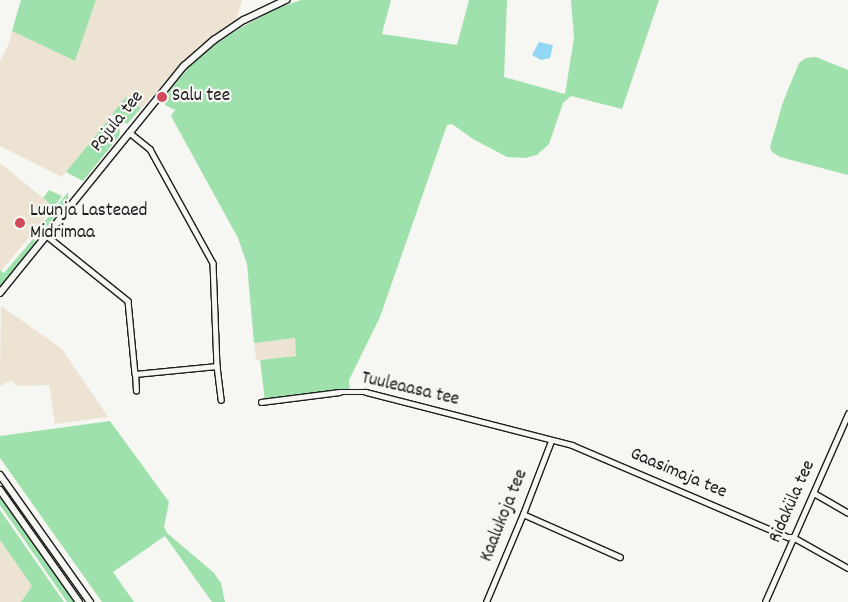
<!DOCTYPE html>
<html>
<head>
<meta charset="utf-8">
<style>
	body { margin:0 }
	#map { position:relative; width:848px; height:602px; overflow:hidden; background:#f6f6f2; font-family:Dekko,sans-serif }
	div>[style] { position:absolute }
	.built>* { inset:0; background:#ece3d2; transform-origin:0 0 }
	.green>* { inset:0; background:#9fe1ac }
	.water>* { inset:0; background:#92d7f4 }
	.roads { filter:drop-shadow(1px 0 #1c1c1c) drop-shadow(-1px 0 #1c1c1c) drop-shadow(0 1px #1c1c1c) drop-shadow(0 -1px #1c1c1c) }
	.minor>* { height:4.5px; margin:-2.25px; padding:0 2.25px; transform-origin:2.25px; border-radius:2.25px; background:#f6f6f2 }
	.tertiary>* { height:5.5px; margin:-2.75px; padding:0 2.75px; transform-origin:2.75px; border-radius:2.75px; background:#f6f6f2 }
	.secondary>* { height:6px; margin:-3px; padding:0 3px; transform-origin:3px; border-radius:3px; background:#f6f6f2 }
	.dots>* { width:14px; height:14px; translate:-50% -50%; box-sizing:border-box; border:2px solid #f6f6f2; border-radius:50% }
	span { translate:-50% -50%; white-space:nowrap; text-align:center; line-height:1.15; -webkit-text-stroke:4.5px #f6f6f2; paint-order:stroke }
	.poi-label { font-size:19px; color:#1c1c1c }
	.left { translate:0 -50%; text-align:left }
	.street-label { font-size:19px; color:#1c1c1c }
</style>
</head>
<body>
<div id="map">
	<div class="built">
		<div style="clip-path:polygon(96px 0,242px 0,236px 21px,197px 48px,170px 75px,143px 107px,141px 108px,126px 97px,62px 177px,0 146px,0 61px,8px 46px,12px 31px,75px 61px)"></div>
		<div style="clip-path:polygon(0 163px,54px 207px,1px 271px,0 270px)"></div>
		<div style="clip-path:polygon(1px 306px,62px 349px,108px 417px,55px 424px,49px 385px,16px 386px,12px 380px,0 386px)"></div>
		<div style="left:295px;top:338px;width:18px;height:41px;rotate:84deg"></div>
		<div style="clip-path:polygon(0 540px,32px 586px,21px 602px,0 602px)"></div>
	</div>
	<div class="green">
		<div style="clip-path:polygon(21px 0,96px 0,75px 61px,12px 31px)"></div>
		<div style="clip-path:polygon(301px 0,391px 0,382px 34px,457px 45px,469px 0,507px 0,504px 77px,565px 94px,574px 38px,571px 0,659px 0,622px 109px,571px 96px,563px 103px,549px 144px,537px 155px,525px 158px,507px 157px,473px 139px,452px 124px,447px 125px,380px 317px,349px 380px,350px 391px,265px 401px,260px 360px,296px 356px,295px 338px,254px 343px,247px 264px,238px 238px,171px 116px,175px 110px,165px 105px,165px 100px,169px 91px,190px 66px,213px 46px,240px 28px,278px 8px)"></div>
		<div style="clip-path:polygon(816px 57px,848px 70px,848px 175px,780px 157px,772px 152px,770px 147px,783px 102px,799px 63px,806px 58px)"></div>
		<div style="clip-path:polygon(126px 97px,141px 108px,127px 124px,112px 114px)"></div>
		<div style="clip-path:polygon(109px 119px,120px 130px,119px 136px,83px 181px,66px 172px)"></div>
		<div style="clip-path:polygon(49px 190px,62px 196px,54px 207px,43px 198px)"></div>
		<div style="clip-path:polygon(68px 192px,68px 201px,37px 238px,34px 235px)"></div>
		<div style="clip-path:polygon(33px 239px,36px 241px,0 287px,0 270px,4px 273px)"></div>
		<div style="clip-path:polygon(110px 421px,169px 502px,164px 527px,167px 533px,214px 573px,221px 583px,225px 602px,212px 602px,165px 536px,113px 572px,134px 602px,102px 602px,0 458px,0 436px)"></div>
		<div style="clip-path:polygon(0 496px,75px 602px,67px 602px,0 505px)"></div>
		<div style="clip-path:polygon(0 510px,7px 520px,64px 602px,21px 602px,32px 586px,0 540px)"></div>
	</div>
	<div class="water">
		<div style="clip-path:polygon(539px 42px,553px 45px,550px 58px,541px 60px,532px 55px)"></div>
	</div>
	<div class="roads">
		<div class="minor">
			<div style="left:129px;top:132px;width:27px;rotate:39deg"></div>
			<div style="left:150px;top:149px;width:130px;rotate:61.1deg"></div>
			<div style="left:213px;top:263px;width:103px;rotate:87.8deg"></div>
			<div style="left:217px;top:366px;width:34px;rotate:83deg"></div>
			<div style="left:46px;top:235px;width:105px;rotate:38.8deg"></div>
			<div style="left:128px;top:301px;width:73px;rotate:84.5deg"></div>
			<div style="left:136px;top:391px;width:17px;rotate:-93deg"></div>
			<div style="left:135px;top:374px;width:82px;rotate:-5.6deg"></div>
			<div style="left:261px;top:402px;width:79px;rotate:-7.3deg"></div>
			<div style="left:339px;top:392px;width:27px"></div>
			<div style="left:366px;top:392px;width:213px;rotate:14.4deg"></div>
			<div style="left:572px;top:445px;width:235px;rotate:23.1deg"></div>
			<div style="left:788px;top:537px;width:5px"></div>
			<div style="left:793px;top:537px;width:63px;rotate:29.4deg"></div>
			<div style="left:814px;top:493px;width:39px;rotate:30deg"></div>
			<div style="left:523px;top:514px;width:106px;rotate:23.9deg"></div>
			<div style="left:486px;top:602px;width:95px;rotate:-67.2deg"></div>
			<div style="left:523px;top:514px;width:78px;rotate:-69deg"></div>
			<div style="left:765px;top:602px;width:206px;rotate:-66.2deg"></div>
		</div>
		<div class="tertiary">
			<div style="left:0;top:293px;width:292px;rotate:-51deg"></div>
			<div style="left:184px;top:66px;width:40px;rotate:-41deg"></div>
			<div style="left:214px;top:40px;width:36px;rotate:-34deg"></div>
			<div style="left:244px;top:20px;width:47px;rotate:-25.5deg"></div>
		</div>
		<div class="secondary">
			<div style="left:0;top:475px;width:156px;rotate:54.7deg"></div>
			<div style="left:0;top:490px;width:137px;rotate:54.8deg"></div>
		</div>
	</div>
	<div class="dots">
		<div style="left:162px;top:97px;background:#d1495b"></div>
		<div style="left:20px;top:223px;background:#d1495b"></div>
	</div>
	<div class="poi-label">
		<span class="left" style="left:172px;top:97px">Salu tee</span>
		<span class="left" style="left:30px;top:223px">Luunja Lasteaed<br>Midrimaa</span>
	</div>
	<div class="street-label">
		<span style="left:118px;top:122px;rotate:-51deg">Pajula tee</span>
		<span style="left:410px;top:390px;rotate:13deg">Tuuleaasa tee</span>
		<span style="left:678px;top:474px;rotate:23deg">Gaasimaja tee</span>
		<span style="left:793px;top:502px;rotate:-66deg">Ridaküla tee</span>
		<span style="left:505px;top:516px;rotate:-68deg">Kaalukoja tee</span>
	</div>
</div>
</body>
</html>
